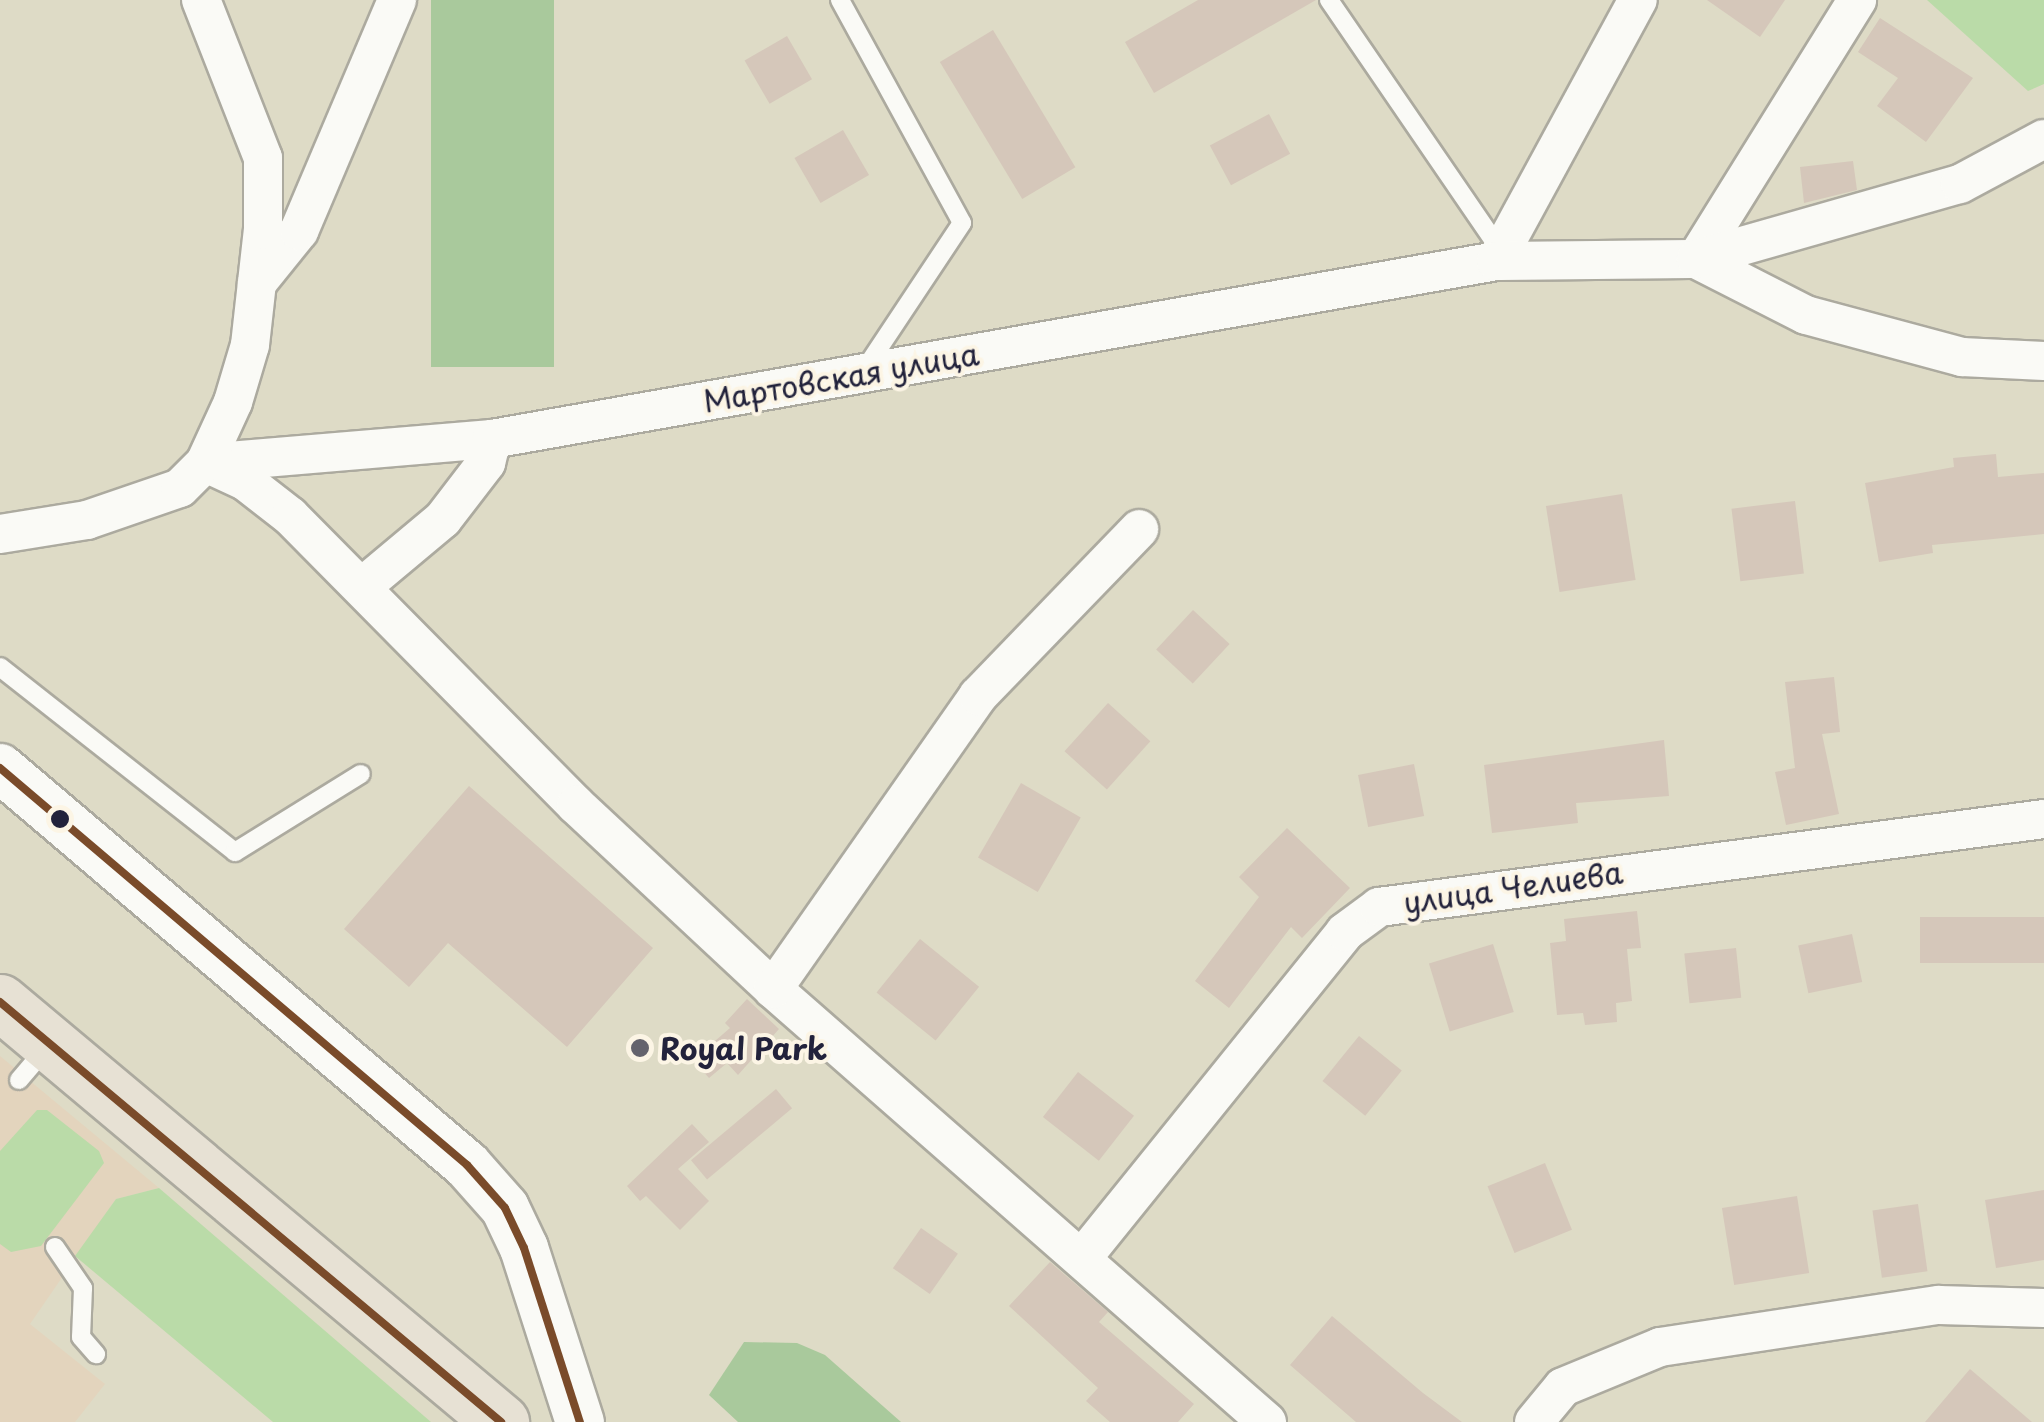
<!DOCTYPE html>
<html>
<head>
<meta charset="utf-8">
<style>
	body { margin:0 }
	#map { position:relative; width:2044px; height:1422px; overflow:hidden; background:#dedbc6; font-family:"Playpen Sans",sans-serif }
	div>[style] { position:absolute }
	.built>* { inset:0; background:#e3d4bd }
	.green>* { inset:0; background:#badba8 }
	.forest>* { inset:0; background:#a9c99c; transform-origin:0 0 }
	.building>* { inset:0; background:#d5c7ba; transform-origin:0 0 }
	.roads { filter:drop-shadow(2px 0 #acaa9f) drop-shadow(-2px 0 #acaa9f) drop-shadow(0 2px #acaa9f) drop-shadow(0 -2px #acaa9f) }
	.service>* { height:18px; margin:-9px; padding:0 9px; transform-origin:9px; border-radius:9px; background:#fafaf6 }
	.minor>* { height:38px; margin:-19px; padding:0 19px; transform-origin:19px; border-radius:19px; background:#fafaf6 }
	.tertiary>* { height:48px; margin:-24px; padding:0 24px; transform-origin:24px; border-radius:24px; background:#fafaf6 }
	.primary>* { height:55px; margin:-27.5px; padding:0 27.5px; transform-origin:27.5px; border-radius:27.5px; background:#e7e1d4 }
	.bus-1>* { height:8px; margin:-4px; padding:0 4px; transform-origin:4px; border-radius:4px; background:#7a4b2a }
	.dots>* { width:28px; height:28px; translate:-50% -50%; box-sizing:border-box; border:5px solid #fcf5e5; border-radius:50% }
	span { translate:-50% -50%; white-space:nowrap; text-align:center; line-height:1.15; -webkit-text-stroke:8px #fcf5e5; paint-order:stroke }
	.street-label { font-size:30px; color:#22223b }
	.poi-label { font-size:30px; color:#22223b; font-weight:700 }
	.left { translate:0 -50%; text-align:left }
</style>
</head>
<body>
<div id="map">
	<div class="built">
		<div style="clip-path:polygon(0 1056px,159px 1188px,116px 1199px,30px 1324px,105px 1384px,75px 1422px,0 1422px)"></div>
	</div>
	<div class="green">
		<div style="clip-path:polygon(1927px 0,2044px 0,2044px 84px,2028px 91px)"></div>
		<div style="clip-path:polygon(37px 1110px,47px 1110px,99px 1151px,104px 1163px,41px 1246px,11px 1252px,0 1244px,0 1151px)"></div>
		<div style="clip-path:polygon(159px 1188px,431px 1422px,273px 1422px,75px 1256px,116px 1199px)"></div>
	</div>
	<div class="forest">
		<div style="left:431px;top:0;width:123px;height:367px"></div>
		<div style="clip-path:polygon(744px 1342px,797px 1343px,825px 1355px,901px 1422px,738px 1422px,709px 1395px)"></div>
	</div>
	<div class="building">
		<div style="clip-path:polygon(1198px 0,1316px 0,1154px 93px,1125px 42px)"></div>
		<div style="clip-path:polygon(1707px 0,1785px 0,1760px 37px)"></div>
		<div style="clip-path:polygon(1880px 18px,1973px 78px,1926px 142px,1877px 106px,1898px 78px,1858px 52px)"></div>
		<div style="left:993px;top:30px;width:160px;height:62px;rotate:59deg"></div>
		<div style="left:787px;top:36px;width:50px;height:49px;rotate:60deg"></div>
		<div style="left:1269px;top:114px;width:45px;height:67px;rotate:62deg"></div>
		<div style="left:843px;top:130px;width:52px;height:56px;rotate:60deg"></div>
		<div style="clip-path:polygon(1853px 161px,1857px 190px,1804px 203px,1800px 167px)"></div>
		<div style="clip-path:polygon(1996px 454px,1998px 477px,2044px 473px,2044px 534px,1932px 545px,1933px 553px,1879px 562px,1865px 483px,1954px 467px,1953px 458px)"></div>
		<div style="left:1622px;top:494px;width:87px;height:77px;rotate:81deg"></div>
		<div style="left:1795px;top:501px;width:73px;height:64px;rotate:83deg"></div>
		<div style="left:1193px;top:610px;width:50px;height:54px;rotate:43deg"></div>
		<div style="clip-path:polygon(1834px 677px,1840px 732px,1822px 734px,1839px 814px,1786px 825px,1775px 772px,1795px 768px,1785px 682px)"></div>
		<div style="left:1108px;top:703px;width:57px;height:65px;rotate:42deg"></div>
		<div style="clip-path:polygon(1664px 740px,1669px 796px,1576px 803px,1578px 823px,1492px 833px,1484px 765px)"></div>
		<div style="left:1414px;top:764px;width:53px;height:57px;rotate:79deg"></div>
		<div style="left:1021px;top:783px;width:69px;height:86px;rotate:30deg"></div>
		<div style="clip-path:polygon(469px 786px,653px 948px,567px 1047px,448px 943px,409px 987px,344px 929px)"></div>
		<div style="clip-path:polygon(1287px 828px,1350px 888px,1302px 938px,1291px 927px,1229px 1008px,1195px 981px,1259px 897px,1239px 877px)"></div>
		<div style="clip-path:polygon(1637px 911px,1641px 948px,1627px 949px,1632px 1001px,1616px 1003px,1617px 1022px,1585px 1025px,1583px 1013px,1557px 1015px,1550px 943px,1566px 941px,1564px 919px)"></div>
		<div style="left:2044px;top:917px;width:46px;height:124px;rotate:90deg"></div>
		<div style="left:1852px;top:934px;width:49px;height:55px;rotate:78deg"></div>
		<div style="left:920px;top:939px;width:76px;height:69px;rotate:39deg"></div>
		<div style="left:1493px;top:944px;width:71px;height:67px;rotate:73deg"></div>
		<div style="left:1736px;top:948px;width:50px;height:52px;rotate:84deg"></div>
		<div style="clip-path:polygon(747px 999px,779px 1029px,738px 1075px,727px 1063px,709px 1078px,693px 1060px,730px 1028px,725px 1023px)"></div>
		<div style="left:1359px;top:1036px;width:55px;height:58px;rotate:39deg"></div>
		<div style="left:1078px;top:1072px;width:71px;height:57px;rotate:38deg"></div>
		<div style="left:776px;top:1089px;width:25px;height:111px;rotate:50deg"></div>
		<div style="clip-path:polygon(692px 1124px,709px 1142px,678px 1169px,709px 1201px,680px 1230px,646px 1196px,640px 1201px,627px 1186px)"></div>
		<div style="left:1545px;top:1163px;width:72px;height:62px;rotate:68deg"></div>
		<div style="clip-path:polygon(2044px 1190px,2044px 1260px,1996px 1268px,1985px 1200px)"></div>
		<div style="left:1797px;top:1196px;width:78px;height:76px;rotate:81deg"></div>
		<div style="left:1918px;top:1204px;width:68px;height:46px;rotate:82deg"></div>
		<div style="left:921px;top:1228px;width:45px;height:49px;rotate:35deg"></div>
		<div style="clip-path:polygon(1050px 1262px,1108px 1312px,1099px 1322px,1194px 1404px,1178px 1422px,1110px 1422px,1086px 1401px,1098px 1388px,1009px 1306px)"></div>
		<div style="clip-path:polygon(1332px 1316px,1423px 1393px,1462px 1422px,1356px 1422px,1290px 1365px)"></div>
		<div style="clip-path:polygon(1970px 1369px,2032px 1422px,1925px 1422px)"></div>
	</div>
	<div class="roads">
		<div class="service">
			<div style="left:840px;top:0;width:254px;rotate:61.3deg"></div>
			<div style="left:962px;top:223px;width:179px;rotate:123.6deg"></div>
			<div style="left:1329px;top:0;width:304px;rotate:55.6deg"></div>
			<div style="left:0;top:667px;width:299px;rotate:38.2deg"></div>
			<div style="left:235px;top:852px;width:148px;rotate:-31.8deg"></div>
			<div style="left:19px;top:1080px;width:45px;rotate:-49.5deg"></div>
			<div style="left:55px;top:1247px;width:50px;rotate:55.7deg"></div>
			<div style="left:83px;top:1288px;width:49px;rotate:92.3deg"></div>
			<div style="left:81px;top:1337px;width:23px;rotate:49deg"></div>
		</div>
		<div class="minor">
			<div style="left:1696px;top:259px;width:123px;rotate:27deg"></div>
			<div style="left:1806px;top:315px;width:162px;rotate:15.1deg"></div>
			<div style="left:1962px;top:357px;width:82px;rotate:2.8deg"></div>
			<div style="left:1696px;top:259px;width:305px;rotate:-58.1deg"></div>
			<div style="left:1496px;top:261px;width:297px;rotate:-61.5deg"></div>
			<div style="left:257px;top:283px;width:67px;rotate:-51.1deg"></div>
			<div style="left:299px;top:231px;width:251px;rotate:-67deg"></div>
			<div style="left:205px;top:463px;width:288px;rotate:-4.8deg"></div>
			<div style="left:492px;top:439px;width:1020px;rotate:-10.05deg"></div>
			<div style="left:1496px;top:261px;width:200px;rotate:-0.6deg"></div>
			<div style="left:1696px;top:259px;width:274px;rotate:-15.9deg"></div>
			<div style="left:1960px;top:184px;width:95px;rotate:-28.2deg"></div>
			<div style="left:208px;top:464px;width:41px;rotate:24.7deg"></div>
			<div style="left:245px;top:481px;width:57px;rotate:37.9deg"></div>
			<div style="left:290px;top:516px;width:407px;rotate:45.3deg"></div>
			<div style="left:576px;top:805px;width:270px;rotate:43deg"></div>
			<div style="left:773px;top:989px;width:657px;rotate:41.24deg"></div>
			<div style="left:0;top:534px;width:88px;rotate:-9.1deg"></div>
			<div style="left:87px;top:520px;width:98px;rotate:-19deg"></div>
			<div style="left:180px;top:488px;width:35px;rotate:-45deg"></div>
			<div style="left:205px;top:463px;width:67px;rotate:-65.3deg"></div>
			<div style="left:233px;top:402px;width:59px;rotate:-73.4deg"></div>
			<div style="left:250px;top:345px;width:116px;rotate:-83.6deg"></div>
			<div style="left:263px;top:230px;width:72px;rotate:-90deg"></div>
			<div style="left:263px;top:158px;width:170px;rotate:-111.4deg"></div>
			<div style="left:363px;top:586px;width:104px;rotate:-39.9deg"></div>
			<div style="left:443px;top:519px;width:71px;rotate:-52.5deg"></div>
			<div style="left:486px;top:463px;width:25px;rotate:-76deg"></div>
			<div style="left:773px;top:989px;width:358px;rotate:-55deg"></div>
			<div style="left:978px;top:696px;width:232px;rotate:-46deg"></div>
			<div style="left:1083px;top:1257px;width:417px;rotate:-51.1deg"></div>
			<div style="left:1345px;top:932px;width:42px;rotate:-36.3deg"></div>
			<div style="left:1379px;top:907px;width:671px;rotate:-7.54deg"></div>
			<div style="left:1534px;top:1422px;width:45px;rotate:-50.4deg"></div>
			<div style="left:1563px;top:1387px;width:105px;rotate:-22.4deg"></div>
			<div style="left:1660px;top:1347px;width:282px;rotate:-8.6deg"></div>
			<div style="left:1939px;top:1305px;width:105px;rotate:1.6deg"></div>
		</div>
		<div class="tertiary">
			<div style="left:0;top:768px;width:613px;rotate:40.37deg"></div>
			<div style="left:467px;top:1165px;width:57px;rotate:48.5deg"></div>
			<div style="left:505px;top:1208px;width:44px;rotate:64.6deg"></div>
			<div style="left:524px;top:1248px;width:183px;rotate:72.2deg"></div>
		</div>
		<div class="primary">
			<div style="left:0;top:1002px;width:654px;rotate:39.97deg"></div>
		</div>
	</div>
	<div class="bus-1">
		<div style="left:0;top:768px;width:613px;rotate:40.37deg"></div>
		<div style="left:467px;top:1165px;width:57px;rotate:48.5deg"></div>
		<div style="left:505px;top:1208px;width:44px;rotate:64.6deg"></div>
		<div style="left:524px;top:1248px;width:183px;rotate:72.2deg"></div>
		<div style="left:0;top:1002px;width:654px;rotate:39.97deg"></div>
	</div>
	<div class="dots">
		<div style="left:60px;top:819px;background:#22223b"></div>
		<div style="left:640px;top:1048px;background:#64636c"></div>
	</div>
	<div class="street-label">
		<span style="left:841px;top:377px;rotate:-10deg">Мартовская улица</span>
		<span style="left:1513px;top:887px;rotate:-8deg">улица Челиева</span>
	</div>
	<div class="poi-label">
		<span class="left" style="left:660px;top:1048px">Royal Park</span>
	</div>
</div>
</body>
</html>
